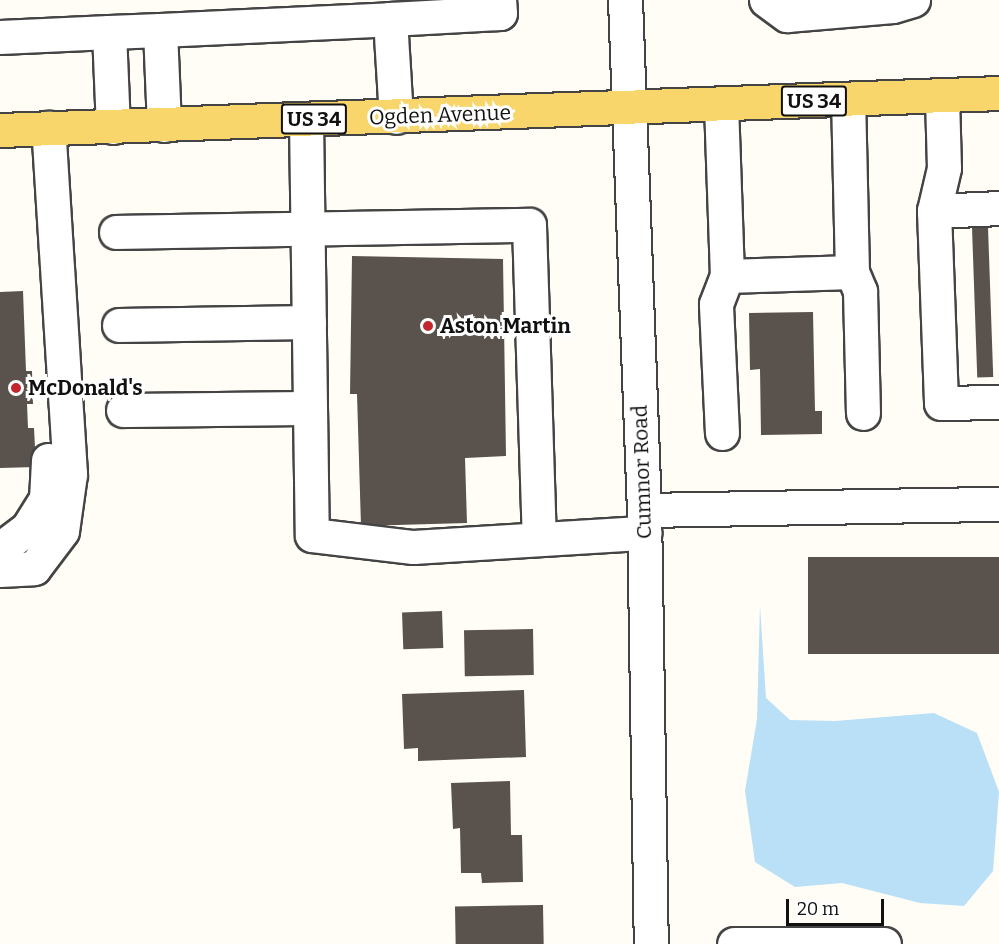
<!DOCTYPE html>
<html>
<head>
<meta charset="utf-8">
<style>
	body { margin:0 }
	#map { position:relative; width:999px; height:944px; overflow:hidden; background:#fffdf5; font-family:Bitter,serif }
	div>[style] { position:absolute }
	.water>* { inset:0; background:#b9e0f7 }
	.building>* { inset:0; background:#5a524d; transform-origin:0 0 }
	.roads { filter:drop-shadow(2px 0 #444) drop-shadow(-2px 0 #444) drop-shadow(0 2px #444) drop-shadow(0 -2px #444) }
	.minor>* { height:33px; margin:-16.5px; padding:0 16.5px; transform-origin:16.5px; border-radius:16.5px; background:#fff }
	.major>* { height:33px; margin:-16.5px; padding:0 16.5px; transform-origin:16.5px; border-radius:16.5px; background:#f9d66b }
	.dots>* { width:16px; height:16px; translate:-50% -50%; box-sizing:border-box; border:3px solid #fff; border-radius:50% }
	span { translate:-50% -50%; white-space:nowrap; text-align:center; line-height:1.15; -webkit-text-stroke:6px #fff; paint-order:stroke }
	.shield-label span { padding:2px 4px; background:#fff; border:2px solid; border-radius:4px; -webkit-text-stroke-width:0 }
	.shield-label { font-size:20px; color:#111; font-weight:700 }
	.street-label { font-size:21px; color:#111 }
	.poi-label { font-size:21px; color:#111; font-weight:700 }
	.left { translate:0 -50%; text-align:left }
	.scale { position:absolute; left:786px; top:899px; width:98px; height:27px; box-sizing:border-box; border:3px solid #111; border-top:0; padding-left:8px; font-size:18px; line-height:21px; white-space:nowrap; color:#111; -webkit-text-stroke:4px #fff; paint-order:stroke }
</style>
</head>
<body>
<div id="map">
	<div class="water">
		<div style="clip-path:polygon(760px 606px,766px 698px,790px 720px,835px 721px,934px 713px,977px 733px,999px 792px,993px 871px,964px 906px,920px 903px,842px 883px,795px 887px,755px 862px,745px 791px,757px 719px)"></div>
	</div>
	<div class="building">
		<div style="left:988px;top:227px;width:150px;height:16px;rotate:88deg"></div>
		<div style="clip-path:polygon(352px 256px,503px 259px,506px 456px,465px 458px,467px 523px,361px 526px,357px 394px,350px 394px)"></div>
		<div style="clip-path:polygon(23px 291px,26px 371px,32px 371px,33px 404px,27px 404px,28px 428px,34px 428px,36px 467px,0 468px,0 292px)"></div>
		<div style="clip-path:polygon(813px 312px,815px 411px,822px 411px,822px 434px,761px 435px,760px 369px,750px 370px,749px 313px)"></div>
		<div style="left:999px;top:557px;width:97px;height:191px;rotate:90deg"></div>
		<div style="left:442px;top:611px;width:37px;height:40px;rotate:88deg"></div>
		<div style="left:533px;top:629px;width:46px;height:69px;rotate:89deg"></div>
		<div style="clip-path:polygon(524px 690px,526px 757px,418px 761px,418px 748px,404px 749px,402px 694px)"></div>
		<div style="clip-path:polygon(510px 781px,511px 835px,522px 835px,523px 882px,482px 883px,481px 873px,461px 873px,460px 828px,453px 829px,451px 783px)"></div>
		<div style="left:543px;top:905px;width:39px;height:88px;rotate:89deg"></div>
	</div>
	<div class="roads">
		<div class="minor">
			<div style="left:625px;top:0;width:510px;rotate:87.87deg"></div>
			<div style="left:644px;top:510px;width:434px;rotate:89.1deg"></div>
			<div style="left:766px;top:0;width:26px;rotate:36deg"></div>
			<div style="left:787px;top:15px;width:106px;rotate:-4.9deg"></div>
			<div style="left:893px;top:6px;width:21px;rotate:-17deg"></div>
			<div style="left:390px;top:19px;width:110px;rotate:-3.1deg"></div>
			<div style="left:500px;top:13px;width:13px;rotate:-94deg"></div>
			<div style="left:160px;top:30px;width:230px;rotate:-2.7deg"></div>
			<div style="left:390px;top:19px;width:98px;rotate:86.5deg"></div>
			<div style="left:109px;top:32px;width:51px;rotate:-2.2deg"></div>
			<div style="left:160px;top:30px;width:95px;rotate:87.6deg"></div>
			<div style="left:0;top:37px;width:109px;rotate:-2.6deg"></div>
			<div style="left:109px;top:32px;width:95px;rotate:87.6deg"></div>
			<div style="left:942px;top:97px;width:71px;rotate:88.4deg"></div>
			<div style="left:944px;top:168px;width:44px;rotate:103.1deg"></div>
			<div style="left:934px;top:211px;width:192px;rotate:87.9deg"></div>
			<div style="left:941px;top:403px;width:58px;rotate:-1deg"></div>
			<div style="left:721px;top:104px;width:172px;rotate:88deg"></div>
			<div style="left:727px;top:276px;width:125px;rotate:-1.8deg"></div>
			<div style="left:852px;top:272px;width:172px;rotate:-91.3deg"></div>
			<div style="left:306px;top:120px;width:415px;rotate:89.2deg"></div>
			<div style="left:312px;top:535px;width:102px;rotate:6.8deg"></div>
			<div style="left:413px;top:547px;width:232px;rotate:-3.5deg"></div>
			<div style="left:934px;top:211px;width:65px;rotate:-2.6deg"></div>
			<div style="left:116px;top:232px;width:413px;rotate:-1deg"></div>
			<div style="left:529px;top:225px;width:314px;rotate:88.2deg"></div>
			<div style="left:852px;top:272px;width:21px;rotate:67deg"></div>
			<div style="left:860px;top:291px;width:122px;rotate:88.6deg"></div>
			<div style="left:119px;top:325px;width:190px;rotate:-0.9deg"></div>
			<div style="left:123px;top:410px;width:187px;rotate:-0.6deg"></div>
			<div style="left:722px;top:433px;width:129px;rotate:-92.7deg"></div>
			<div style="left:716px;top:304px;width:30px;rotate:-69deg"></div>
			<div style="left:644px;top:510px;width:355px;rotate:-1deg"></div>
			<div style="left:0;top:549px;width:34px;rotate:-37deg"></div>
			<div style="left:27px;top:529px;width:36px;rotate:-58deg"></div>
			<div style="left:46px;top:499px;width:39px;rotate:-87deg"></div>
			<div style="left:0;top:570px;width:34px;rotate:-3deg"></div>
			<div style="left:34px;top:568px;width:46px;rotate:-52.9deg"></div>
			<div style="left:62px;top:531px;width:58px;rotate:-82deg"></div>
			<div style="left:70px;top:474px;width:347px;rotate:-93.6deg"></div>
			<div style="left:734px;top:944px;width:150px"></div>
		</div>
		<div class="major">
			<div style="left:0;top:130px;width:1000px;rotate:-2.12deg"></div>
		</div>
	</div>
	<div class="dots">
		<div style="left:428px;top:326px;background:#c4262e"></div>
		<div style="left:16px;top:388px;background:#c4262e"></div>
	</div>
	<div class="shield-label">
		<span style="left:814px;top:101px">US 34</span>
		<span style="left:314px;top:119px">US 34</span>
	</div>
	<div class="street-label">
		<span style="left:440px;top:115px;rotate:-2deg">Ogden Avenue</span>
		<span style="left:642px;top:472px;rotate:-92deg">Cumnor Road</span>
	</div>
	<div class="poi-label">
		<span class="left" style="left:440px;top:326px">Aston Martin</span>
		<span class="left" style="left:28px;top:388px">McDonald's</span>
	</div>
	<div class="scale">20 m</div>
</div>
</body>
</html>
